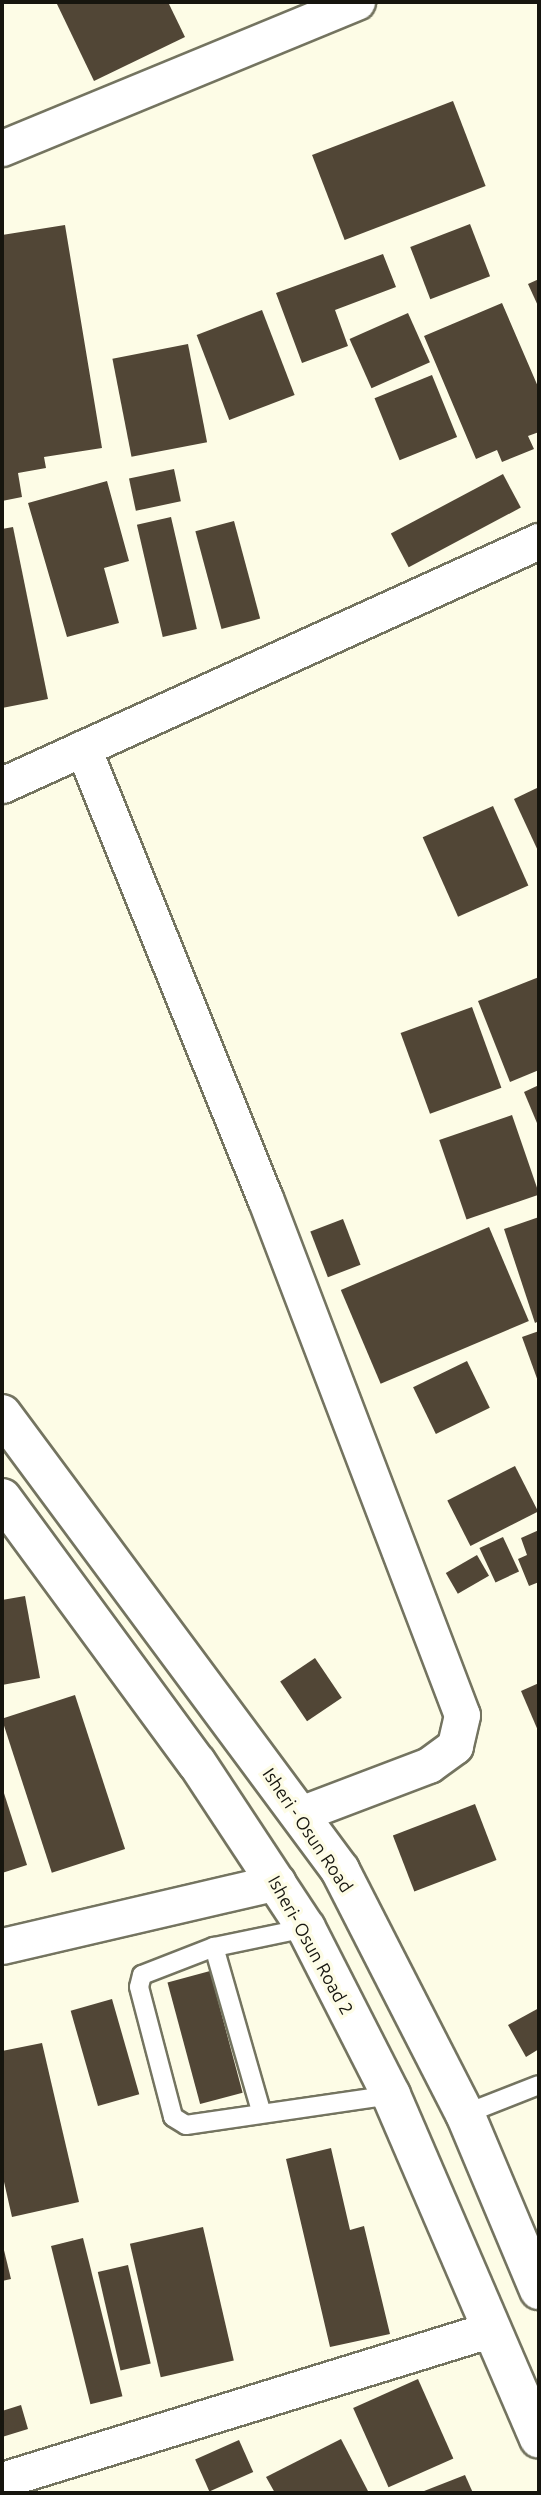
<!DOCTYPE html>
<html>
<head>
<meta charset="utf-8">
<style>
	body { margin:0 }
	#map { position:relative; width:541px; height:2495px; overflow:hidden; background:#fdfce6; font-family:Ubuntu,sans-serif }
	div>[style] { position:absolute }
	.building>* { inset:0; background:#514636; transform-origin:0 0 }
	.roads { filter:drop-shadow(2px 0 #747460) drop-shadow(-2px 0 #747460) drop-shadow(0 2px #747460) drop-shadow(0 -2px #747460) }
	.lane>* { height:18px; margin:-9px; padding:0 9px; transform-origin:9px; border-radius:9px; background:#fff }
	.street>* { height:35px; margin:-17.5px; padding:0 17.5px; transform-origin:17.5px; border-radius:17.5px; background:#fff }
	.secondary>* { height:38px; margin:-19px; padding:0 19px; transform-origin:19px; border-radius:19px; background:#fff }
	span { translate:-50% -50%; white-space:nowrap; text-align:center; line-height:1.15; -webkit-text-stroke:7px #fdfce6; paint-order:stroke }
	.street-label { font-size:18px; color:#16150e }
	.frame { position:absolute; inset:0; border:4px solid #16150e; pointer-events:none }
</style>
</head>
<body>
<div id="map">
	<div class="building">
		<div style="clip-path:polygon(56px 2px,168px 2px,185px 37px,94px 81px)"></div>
		<div style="left:453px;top:101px;width:91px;height:151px;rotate:69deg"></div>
		<div style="left:470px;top:224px;width:56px;height:64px;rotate:69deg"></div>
		<div style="clip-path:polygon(65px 225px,102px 448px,44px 457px,46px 468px,18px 473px,22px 497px,2px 501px,2px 235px)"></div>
		<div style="clip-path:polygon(383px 254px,396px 287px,335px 310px,348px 346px,302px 363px,276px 293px)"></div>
		<div style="clip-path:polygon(539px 279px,539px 308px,528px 284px)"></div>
		<div style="clip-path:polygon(502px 303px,539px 389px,539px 432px,528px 436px,534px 449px,502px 462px,497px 450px,476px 459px,424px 336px)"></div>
		<div style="left:262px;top:310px;width:91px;height:70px;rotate:69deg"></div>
		<div style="left:408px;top:313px;width:54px;height:64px;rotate:66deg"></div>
		<div style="left:188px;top:344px;width:100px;height:77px;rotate:79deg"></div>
		<div style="left:432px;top:375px;width:67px;height:62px;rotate:68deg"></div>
		<div style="left:174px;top:469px;width:33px;height:46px;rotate:78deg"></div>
		<div style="left:503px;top:474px;width:38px;height:127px;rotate:62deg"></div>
		<div style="clip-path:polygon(107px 481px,129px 561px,104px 568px,119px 623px,67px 637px,28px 503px)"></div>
		<div style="left:171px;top:517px;width:115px;height:35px;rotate:77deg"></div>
		<div style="left:234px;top:521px;width:101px;height:40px;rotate:75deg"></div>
		<div style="clip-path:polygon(13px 527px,48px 699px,2px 708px,2px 529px)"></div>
		<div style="clip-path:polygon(539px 787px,539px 853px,514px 799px)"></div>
		<div style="left:493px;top:806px;width:87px;height:77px;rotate:66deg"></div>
		<div style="clip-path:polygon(539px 977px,539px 1070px,510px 1082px,478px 1001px)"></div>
		<div style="left:472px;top:1007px;width:86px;height:76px;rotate:70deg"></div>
		<div style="clip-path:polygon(539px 1085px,539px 1122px,537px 1123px,524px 1092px)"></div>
		<div style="left:512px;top:1115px;width:84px;height:77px;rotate:71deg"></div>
		<div style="clip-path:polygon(539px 1217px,539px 1321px,535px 1323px,504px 1229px)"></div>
		<div style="left:343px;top:1219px;width:49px;height:35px;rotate:69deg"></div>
		<div style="left:489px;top:1227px;width:102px;height:161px;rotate:67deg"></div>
		<div style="clip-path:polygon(539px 1331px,539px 1384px,522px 1337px)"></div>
		<div style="left:467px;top:1361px;width:52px;height:60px;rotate:64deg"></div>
		<div style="left:515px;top:1466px;width:51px;height:76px;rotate:63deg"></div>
		<div style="clip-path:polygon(539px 1530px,539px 1582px,529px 1586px,518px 1559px,527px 1555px,521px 1538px)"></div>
		<div style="left:503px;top:1537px;width:38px;height:26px;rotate:65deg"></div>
		<div style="left:477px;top:1555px;width:24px;height:36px;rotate:60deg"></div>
		<div style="clip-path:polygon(25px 1596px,40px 1678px,2px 1685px,2px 1600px)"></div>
		<div style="left:315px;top:1658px;width:48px;height:42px;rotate:56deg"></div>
		<div style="clip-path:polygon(539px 1683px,539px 1733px,521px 1691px)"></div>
		<div style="left:75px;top:1695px;width:162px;height:77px;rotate:72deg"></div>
		<div style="clip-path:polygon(2px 1787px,27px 1865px,2px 1873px)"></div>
		<div style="left:475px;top:1804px;width:60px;height:88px;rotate:69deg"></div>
		<div style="left:210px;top:1971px;width:126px;height:44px;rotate:75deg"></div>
		<div style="left:112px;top:1999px;width:99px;height:43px;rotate:74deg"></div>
		<div style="clip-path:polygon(539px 2008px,539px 2049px,526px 2057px,508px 2025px)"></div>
		<div style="clip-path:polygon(42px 2043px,79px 2202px,12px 2217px,2px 2173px,2px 2051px)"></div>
		<div style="clip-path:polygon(331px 2148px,350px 2230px,364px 2226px,390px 2334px,330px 2347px,286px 2159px)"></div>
		<div style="left:203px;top:2227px;width:137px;height:75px;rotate:77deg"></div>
		<div style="left:83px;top:2238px;width:163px;height:33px;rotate:76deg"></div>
		<div style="clip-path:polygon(2px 2242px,11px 2279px,2px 2281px)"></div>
		<div style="left:128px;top:2265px;width:101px;height:31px;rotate:77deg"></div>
		<div style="left:418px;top:2379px;width:87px;height:71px;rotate:66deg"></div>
		<div style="clip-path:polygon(21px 2405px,28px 2429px,2px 2437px,2px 2411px)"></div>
		<div style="clip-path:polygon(341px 2439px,369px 2493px,275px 2493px,266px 2477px)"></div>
		<div style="left:239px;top:2440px;width:35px;height:48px;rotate:66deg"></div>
		<div style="clip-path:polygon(465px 2475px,473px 2493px,419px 2493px)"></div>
	</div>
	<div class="roads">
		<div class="lane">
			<div style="left:306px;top:1928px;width:94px;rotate:168.3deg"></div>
			<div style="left:214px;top:1947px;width:77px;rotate:158.7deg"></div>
			<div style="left:142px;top:1975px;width:12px;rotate:104deg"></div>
			<div style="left:139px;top:1987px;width:134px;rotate:75.3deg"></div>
			<div style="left:173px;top:2117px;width:15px;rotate:32deg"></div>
			<div style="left:186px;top:2125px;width:207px;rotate:-8.3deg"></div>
			<div style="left:214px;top:1947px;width:171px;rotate:74deg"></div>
			<div style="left:465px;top:2114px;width:79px;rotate:-21.4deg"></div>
		</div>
		<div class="street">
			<div style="left:2px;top:148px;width:384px;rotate:-22.4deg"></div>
			<div style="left:83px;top:748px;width:485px;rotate:68deg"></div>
			<div style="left:265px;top:1198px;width:553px;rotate:69.14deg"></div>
			<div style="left:462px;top:1715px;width:32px;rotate:103deg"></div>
			<div style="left:455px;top:1746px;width:32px;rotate:144deg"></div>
			<div style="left:429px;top:1765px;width:138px;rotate:159.2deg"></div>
			<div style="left:2px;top:785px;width:590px;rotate:-24.44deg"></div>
			<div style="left:2px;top:1946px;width:283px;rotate:-13.1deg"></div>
			<div style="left:2px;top:2480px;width:510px;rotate:-17.12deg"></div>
		</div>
		<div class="secondary">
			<div style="left:2px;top:1414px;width:568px;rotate:53.45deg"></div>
			<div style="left:340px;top:1870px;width:274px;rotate:62.9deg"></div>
			<div style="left:465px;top:2114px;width:191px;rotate:67.2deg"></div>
			<div style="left:2px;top:1498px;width:329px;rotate:53.7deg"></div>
			<div style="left:197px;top:1763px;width:198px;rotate:56.6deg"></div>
			<div style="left:306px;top:1928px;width:187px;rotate:63deg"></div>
			<div style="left:391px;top:2095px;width:374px;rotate:66.7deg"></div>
		</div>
	</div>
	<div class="street-label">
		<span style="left:308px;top:1830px;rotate:56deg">Isheri - Osun Road</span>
		<span style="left:311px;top:1945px;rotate:61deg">Isheri- Osun Road 2</span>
	</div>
	<div class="frame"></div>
</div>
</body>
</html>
